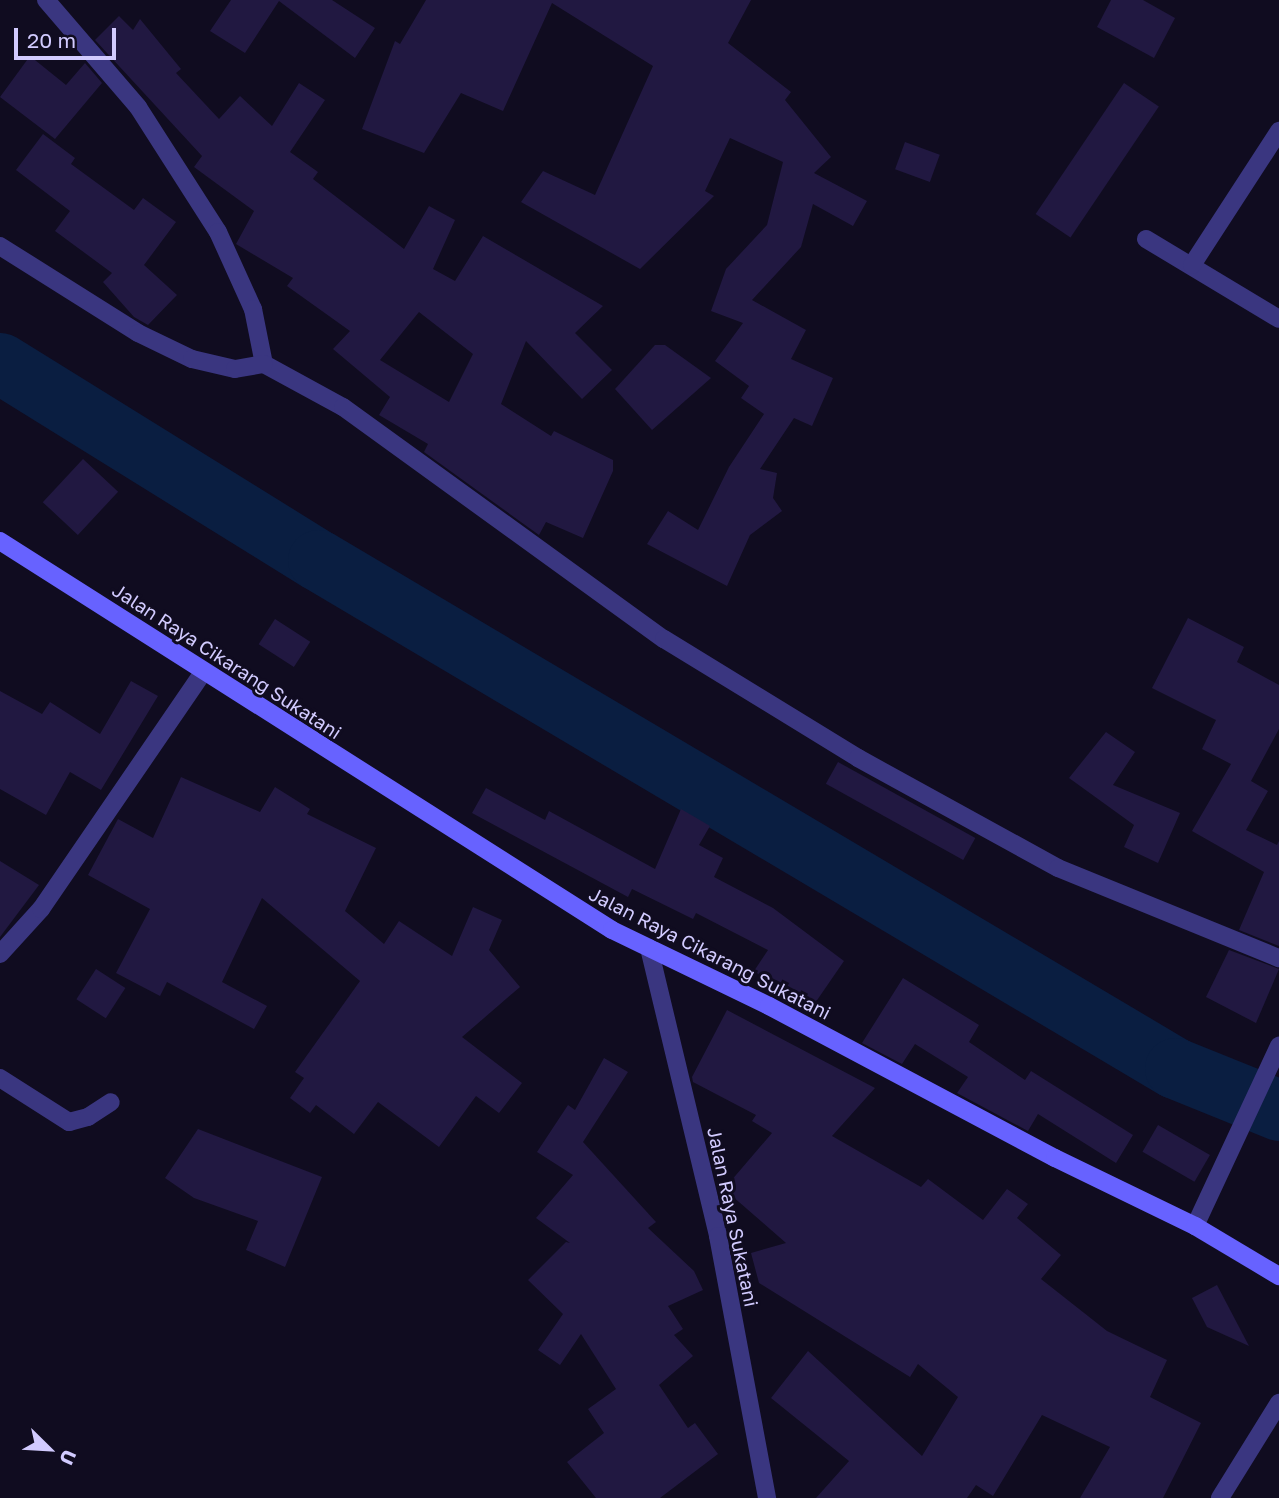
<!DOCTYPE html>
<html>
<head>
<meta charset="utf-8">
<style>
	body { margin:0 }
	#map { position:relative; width:1279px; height:1498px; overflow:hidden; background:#100c20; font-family:"Golos Text",sans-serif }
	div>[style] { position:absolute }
	.river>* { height:61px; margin:-30.5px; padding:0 30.5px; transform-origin:30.5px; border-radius:30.5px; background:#0a1e41 }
	.building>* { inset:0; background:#211841; transform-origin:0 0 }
	.minor>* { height:18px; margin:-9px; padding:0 9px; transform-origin:9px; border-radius:9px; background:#3a3680 }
	.tertiary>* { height:18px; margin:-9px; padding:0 9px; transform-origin:9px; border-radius:9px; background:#3a3680 }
	.secondary>* { height:18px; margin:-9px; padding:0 9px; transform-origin:9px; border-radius:9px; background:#6762ff }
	span { translate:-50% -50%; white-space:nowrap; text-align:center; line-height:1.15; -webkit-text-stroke:6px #100c20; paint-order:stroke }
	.street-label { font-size:19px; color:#d2cbff }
	.north { position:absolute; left:14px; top:1414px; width:70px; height:70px; -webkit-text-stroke:5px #100c20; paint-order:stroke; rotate:114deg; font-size:19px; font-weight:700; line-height:28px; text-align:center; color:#d2cbff }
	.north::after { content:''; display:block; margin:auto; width:24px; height:32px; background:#d2cbff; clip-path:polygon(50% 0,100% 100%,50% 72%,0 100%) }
	.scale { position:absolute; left:14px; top:28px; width:102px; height:32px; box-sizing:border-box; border:4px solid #d2cbff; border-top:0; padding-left:9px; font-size:21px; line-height:24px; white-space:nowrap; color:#d2cbff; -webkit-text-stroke:5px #100c20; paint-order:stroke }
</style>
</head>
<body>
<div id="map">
	<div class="river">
		<div style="left:0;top:363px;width:374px;rotate:31.8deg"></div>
		<div style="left:318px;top:560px;width:996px;rotate:30.66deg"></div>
		<div style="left:1175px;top:1068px;width:112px;rotate:22deg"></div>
	</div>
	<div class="building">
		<div style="clip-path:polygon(231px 0,332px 0,375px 28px,355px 58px,279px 1px,245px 53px,210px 31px)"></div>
		<div style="clip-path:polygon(426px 0,751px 0,728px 43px,791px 92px,785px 100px,831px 157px,814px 173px,867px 201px,853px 226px,813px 204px,801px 247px,752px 300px,806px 330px,791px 359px,833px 378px,812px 426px,794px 418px,760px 469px,777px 473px,773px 498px,782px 511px,750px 535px,727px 586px,647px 544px,668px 511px,698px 530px,729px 467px,764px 414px,741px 398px,749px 386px,715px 361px,743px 323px,711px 311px,726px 269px,767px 225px,783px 162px,730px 138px,705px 191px,714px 196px,640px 269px,521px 202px,543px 171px,595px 195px,653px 66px,552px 3px,503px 111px,461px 93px,424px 153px,362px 129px,395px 41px,400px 44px)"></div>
		<div style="clip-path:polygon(1111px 0,1143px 0,1175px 18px,1154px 58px,1097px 27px)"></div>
		<div style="clip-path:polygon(evenodd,119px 16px,133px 30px,140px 19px,181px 69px,176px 73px,219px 119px,240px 96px,272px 126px,299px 83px,325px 100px,290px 152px,318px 172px,313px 179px,404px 249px,429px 206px,455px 220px,433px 269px,455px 281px,483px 236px,603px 306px,575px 333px,612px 370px,582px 399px,526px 341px,501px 404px,551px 436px,554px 431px,613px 460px,613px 471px,583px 538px,546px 522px,539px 535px,424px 452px,428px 444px,379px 415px,390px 397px,333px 349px,350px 331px,287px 286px,293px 278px,236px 244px,254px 211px,194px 167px,202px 156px,95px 40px,119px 16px,419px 312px,473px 354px,449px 402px,380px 360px,419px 312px)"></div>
		<div style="clip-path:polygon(30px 56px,66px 85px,85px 63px,102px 83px,55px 139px,0 97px)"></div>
		<div style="left:1124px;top:83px;width:42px;height:158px;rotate:34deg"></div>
		<div style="clip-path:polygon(43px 134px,75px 158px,71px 164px,134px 210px,143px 198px,176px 222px,144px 265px,177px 295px,148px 325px,134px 317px,103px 282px,112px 273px,55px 231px,70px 211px,16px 170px)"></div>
		<div style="left:905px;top:142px;width:37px;height:29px;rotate:20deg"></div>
		<div style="clip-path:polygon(655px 345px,665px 345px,711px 378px,652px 430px,615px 389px)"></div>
		<div style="left:83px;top:459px;width:48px;height:59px;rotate:43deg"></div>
		<div style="clip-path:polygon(1188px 618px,1244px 647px,1237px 662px,1279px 685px,1279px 729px,1251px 781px,1268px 791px,1246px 830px,1277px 845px,1279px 841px,1279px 946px,1239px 930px,1264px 872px,1192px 831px,1231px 764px,1202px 749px,1216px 720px,1152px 688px)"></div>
		<div style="left:275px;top:619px;width:42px;height:30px;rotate:33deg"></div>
		<div style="clip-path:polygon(131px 681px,158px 696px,101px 790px,70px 772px,46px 815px,0 789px,0 691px,42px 714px,50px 702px,100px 734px)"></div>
		<div style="clip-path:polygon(1106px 732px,1135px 752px,1113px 785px,1180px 813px,1158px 863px,1124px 847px,1134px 825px,1069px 778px)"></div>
		<div style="left:838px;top:762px;width:157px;height:25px;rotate:29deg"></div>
		<div style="clip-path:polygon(181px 777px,260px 812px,275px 787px,310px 809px,307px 814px,376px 848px,345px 911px,384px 944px,399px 921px,452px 956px,473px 907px,502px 920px,489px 950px,520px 987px,462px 1037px,522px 1083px,499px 1113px,476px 1096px,439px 1147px,378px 1102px,354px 1134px,316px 1105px,310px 1113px,290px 1098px,304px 1078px,295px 1072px,360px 981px,262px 898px,222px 982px,267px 1006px,254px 1029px,167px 982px,160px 996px,116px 973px,150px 909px,88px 875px,118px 819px,153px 838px)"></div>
		<div style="clip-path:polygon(486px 788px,545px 820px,549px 811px,655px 869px,681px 809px,710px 826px,699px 845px,723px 858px,714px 877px,773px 908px,844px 961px,811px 1009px,754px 971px,768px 950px,696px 913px,693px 919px,632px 889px,628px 897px,472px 813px)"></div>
		<div style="clip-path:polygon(0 861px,39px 885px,0 937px)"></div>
		<div style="clip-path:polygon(1229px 950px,1279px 969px,1256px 1023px,1206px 997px)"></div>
		<div style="left:96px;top:969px;width:35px;height:36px;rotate:33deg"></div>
		<div style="clip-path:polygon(903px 978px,979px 1025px,969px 1042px,1025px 1080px,1031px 1071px,1133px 1135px,1116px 1163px,1038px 1114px,1028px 1131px,957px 1093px,968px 1077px,915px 1044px,902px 1064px,862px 1043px)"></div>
		<div style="clip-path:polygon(727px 1010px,875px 1088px,832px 1136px,921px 1187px,928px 1179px,983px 1220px,1007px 1189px,1028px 1204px,1017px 1218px,1061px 1255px,1041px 1279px,1107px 1331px,1167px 1360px,1150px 1397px,1201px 1423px,1163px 1498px,1080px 1498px,1110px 1447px,1042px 1415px,993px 1496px,976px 1485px,967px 1498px,816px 1498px,849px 1461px,771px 1398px,808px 1351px,922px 1456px,958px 1397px,918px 1364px,910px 1377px,759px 1283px,751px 1253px,786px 1243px,724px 1189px,772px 1133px,752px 1121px,756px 1115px,693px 1082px,692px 1077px)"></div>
		<div style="clip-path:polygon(604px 1058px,628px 1072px,583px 1142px,656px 1222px,648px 1228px,694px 1271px,703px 1290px,668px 1306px,683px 1329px,674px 1335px,693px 1356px,659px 1385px,688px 1428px,695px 1423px,718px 1454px,660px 1498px,596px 1498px,567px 1462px,604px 1433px,588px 1409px,616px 1389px,581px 1334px,560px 1365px,538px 1350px,563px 1314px,528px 1280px,566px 1242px,570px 1243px,536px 1218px,573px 1175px,537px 1152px,568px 1105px,575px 1110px)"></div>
		<div style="left:1158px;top:1125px;width:60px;height:31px;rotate:30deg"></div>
		<div style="clip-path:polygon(198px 1129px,322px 1177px,285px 1267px,246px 1250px,258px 1221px,194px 1198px,165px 1178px)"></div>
		<div style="clip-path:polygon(1217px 1285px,1249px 1346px,1207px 1327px,1192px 1298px)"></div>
	</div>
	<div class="minor">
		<div style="left:46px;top:0;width:141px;rotate:49.3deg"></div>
		<div style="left:138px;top:107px;width:148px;rotate:57.4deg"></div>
		<div style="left:218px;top:232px;width:85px;rotate:65.6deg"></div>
		<div style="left:253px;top:309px;width:56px;rotate:78.7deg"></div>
		<div style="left:264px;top:364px;width:90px;rotate:28.6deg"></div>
		<div style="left:343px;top:407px;width:396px;rotate:35.9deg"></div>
		<div style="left:664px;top:639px;width:228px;rotate:31.5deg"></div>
		<div style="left:858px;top:758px;width:228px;rotate:28.8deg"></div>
		<div style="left:1058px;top:868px;width:239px;rotate:22.2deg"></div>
		<div style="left:1146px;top:239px;width:155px;rotate:31deg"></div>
		<div style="left:0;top:246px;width:163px;rotate:32.2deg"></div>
		<div style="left:138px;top:333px;width:60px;rotate:25.7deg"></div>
		<div style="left:192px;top:359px;width:44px;rotate:13.1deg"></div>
		<div style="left:235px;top:369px;width:29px;rotate:-10deg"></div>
		<div style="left:1192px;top:265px;width:160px;rotate:-57deg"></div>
		<div style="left:0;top:954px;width:61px;rotate:-47.7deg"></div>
		<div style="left:41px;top:909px;width:288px;rotate:-55.6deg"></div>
		<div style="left:0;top:1078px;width:82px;rotate:32.5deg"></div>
		<div style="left:69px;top:1122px;width:20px;rotate:-15deg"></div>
		<div style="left:88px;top:1117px;width:27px;rotate:-33deg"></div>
		<div style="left:1195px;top:1226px;width:199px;rotate:-65deg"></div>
		<div style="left:1220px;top:1498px;width:112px;rotate:-58.2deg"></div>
	</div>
	<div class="tertiary">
		<div style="left:649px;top:948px;width:296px;rotate:76.5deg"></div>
		<div style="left:718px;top:1236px;width:267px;rotate:79.4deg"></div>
	</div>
	<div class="secondary">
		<div style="left:0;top:541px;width:725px;rotate:32.44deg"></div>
		<div style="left:612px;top:930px;width:174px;rotate:25.8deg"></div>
		<div style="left:769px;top:1006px;width:324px;rotate:28deg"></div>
		<div style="left:1055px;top:1158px;width:156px;rotate:25.9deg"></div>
		<div style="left:1195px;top:1226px;width:98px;rotate:30.8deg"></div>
	</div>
	<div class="street-label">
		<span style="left:227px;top:661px;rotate:33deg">Jalan Raya Cikarang Sukatani</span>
		<span style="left:710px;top:953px;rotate:27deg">Jalan Raya Cikarang Sukatani</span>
		<span style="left:733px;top:1217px;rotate:78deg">Jalan Raya Sukatani</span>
	</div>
	<div class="north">U</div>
	<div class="scale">20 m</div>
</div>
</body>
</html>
